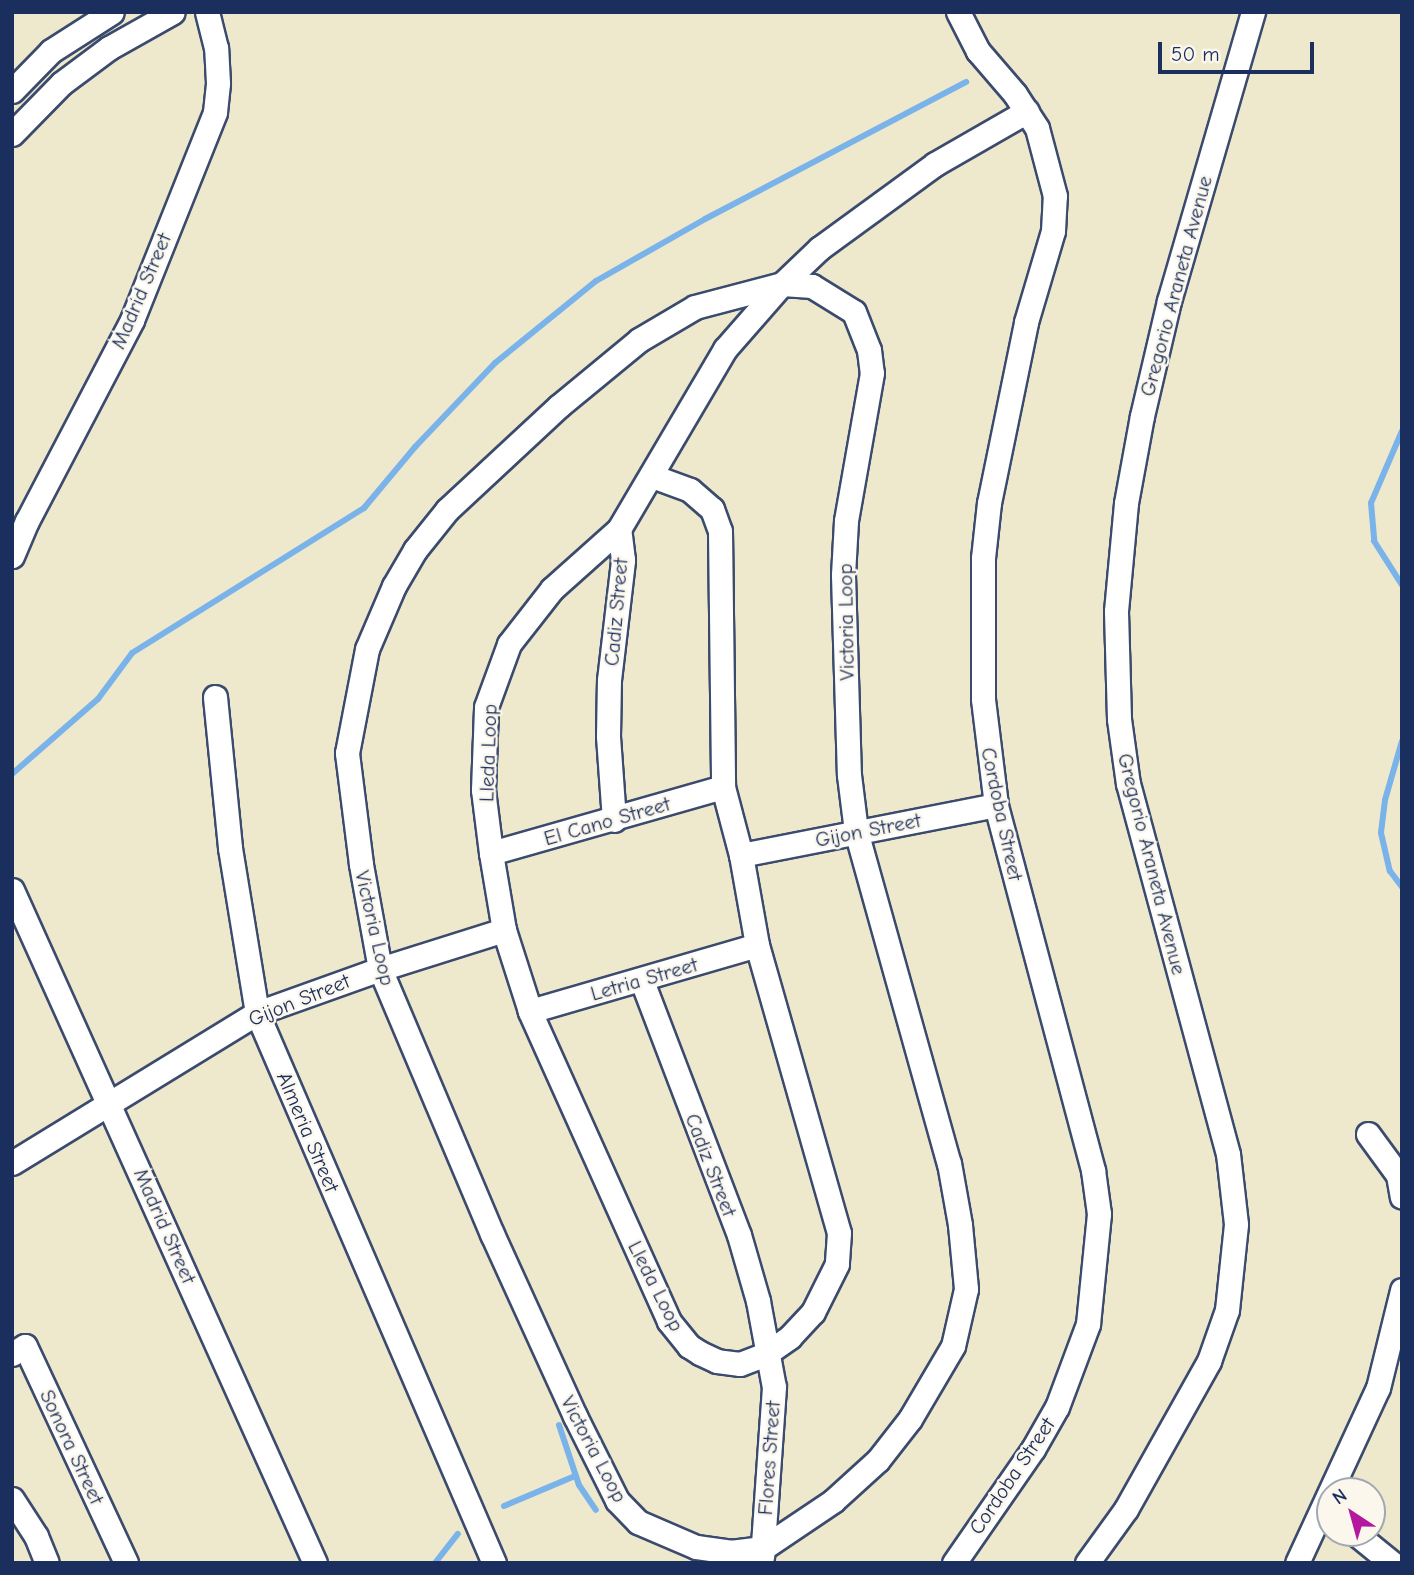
<!DOCTYPE html>
<html>
<head>
<meta charset="utf-8">
<style>
	body { margin:0 }
	#map { position:relative; width:1414px; height:1575px; overflow:hidden; background:#eee8cc; font-family:"Comic Neue",sans-serif }
	div>[style] { position:absolute }
	.stream>* { height:6px; margin:-3px; padding:0 3px; transform-origin:3px; border-radius:3px; background:#79b3ea }
	.roads { filter:drop-shadow(2px 0 #3b4b6e) drop-shadow(-2px 0 #3b4b6e) drop-shadow(0 2px #3b4b6e) drop-shadow(0 -2px #3b4b6e) }
	.minor>* { height:23px; margin:-11.5px; padding:0 11.5px; transform-origin:11.5px; border-radius:11.5px; background:#fff }
	span { translate:-50% -50%; white-space:nowrap; text-align:center; line-height:1.15; -webkit-text-stroke:5px #fbf7ec; paint-order:stroke }
	.street-label { font-size:21px; color:#1b2f5e }
	.frame { position:absolute; inset:0; border:14px solid #1b2f5e; pointer-events:none }
	.north { position:absolute; left:1316px; top:1477px; width:70px; height:70px; box-sizing:border-box; background:#fbf7ec; border:2px solid #a1a7b3; border-radius:50%; rotate:324deg; font-size:19px; font-weight:700; line-height:28px; text-align:center; color:#1b2f5e }
	.north::after { content:''; display:block; margin:auto; width:24px; height:32px; background:#b5179e; clip-path:polygon(50% 0,100% 100%,50% 72%,0 100%) }
	.scale { position:absolute; left:1158px; top:42px; width:156px; height:32px; box-sizing:border-box; border:4px solid #1b2f5e; border-top:0; padding-left:9px; font-size:21px; line-height:24px; white-space:nowrap; color:#1b2f5e; -webkit-text-stroke:5px #fbf7ec; paint-order:stroke }
</style>
</head>
<body>
<div id="map">
	<div class="stream">
		<div style="left:1402px;top:431px;width:78px;rotate:113.3deg"></div>
		<div style="left:1371px;top:503px;width:38px;rotate:85deg"></div>
		<div style="left:1374px;top:541px;width:52px;rotate:57.5deg"></div>
		<div style="left:1402px;top:741px;width:61px;rotate:106.1deg"></div>
		<div style="left:1385px;top:800px;width:33px;rotate:97deg"></div>
		<div style="left:1381px;top:833px;width:39px;rotate:77deg"></div>
		<div style="left:1390px;top:871px;width:20px;rotate:53deg"></div>
		<div style="left:12px;top:774px;width:114px;rotate:-41.1deg"></div>
		<div style="left:98px;top:699px;width:57px;rotate:-53.5deg"></div>
		<div style="left:132px;top:653px;width:274px;rotate:-32deg"></div>
		<div style="left:364px;top:508px;width:80px;rotate:-50.1deg"></div>
		<div style="left:415px;top:447px;width:116px;rotate:-46.4deg"></div>
		<div style="left:495px;top:363px;width:130px;rotate:-39.1deg"></div>
		<div style="left:596px;top:281px;width:125px;rotate:-29.6deg"></div>
		<div style="left:705px;top:219px;width:295px;rotate:-27.7deg"></div>
		<div style="left:559px;top:1425px;width:63px;rotate:71.6deg"></div>
		<div style="left:579px;top:1485px;width:30px;rotate:56deg"></div>
		<div style="left:504px;top:1506px;width:77px;rotate:-22.9deg"></div>
		<div style="left:435px;top:1563px;width:37px;rotate:-52deg"></div>
	</div>
	<div class="roads">
		<div class="minor">
			<div style="left:12px;top:91px;width:56px;rotate:-45.7deg"></div>
			<div style="left:51px;top:51px;width:72px;rotate:-32.6deg"></div>
			<div style="left:12px;top:134px;width:71px;rotate:-45.6deg"></div>
			<div style="left:62px;top:83px;width:59px;rotate:-36.7deg"></div>
			<div style="left:109px;top:48px;width:73px;rotate:-29.4deg"></div>
			<div style="left:782px;top:284px;width:30px;rotate:4deg"></div>
			<div style="left:812px;top:286px;width:49px;rotate:31.8deg"></div>
			<div style="left:854px;top:312px;width:41px;rotate:68.5deg"></div>
			<div style="left:869px;top:350px;width:23px;rotate:83deg"></div>
			<div style="left:872px;top:373px;width:150px;rotate:100deg"></div>
			<div style="left:846px;top:521px;width:54px;rotate:93.2deg"></div>
			<div style="left:843px;top:575px;width:200px;rotate:88.3deg"></div>
			<div style="left:849px;top:775px;width:56px;rotate:82.9deg"></div>
			<div style="left:856px;top:831px;width:345px;rotate:74.4deg"></div>
			<div style="left:949px;top:1163px;width:63px;rotate:79.9deg"></div>
			<div style="left:960px;top:1225px;width:64px;rotate:84.6deg"></div>
			<div style="left:966px;top:1289px;width:58px;rotate:102.8deg"></div>
			<div style="left:953px;top:1346px;width:85px;rotate:120.5deg"></div>
			<div style="left:910px;top:1419px;width:52px;rotate:128deg"></div>
			<div style="left:878px;top:1460px;width:61px;rotate:137.7deg"></div>
			<div style="left:833px;top:1501px;width:84px;rotate:146.1deg"></div>
			<div style="left:763px;top:1548px;width:31px;rotate:173deg"></div>
			<div style="left:732px;top:1552px;width:36px;rotate:-172deg"></div>
			<div style="left:696px;top:1547px;width:63px;rotate:-156.7deg"></div>
			<div style="left:638px;top:1522px;width:30px;rotate:-134deg"></div>
			<div style="left:617px;top:1500px;width:94px;rotate:-116.6deg"></div>
			<div style="left:575px;top:1416px;width:200px;rotate:-114.5deg"></div>
			<div style="left:492px;top:1234px;width:288px;rotate:-112.9deg"></div>
			<div style="left:380px;top:969px;width:107px;rotate:-100.3deg"></div>
			<div style="left:361px;top:864px;width:112px;rotate:-97.2deg"></div>
			<div style="left:347px;top:753px;width:106px;rotate:-79.1deg"></div>
			<div style="left:367px;top:649px;width:69px;rotate:-66.8deg"></div>
			<div style="left:394px;top:586px;width:42px;rotate:-59.7deg"></div>
			<div style="left:415px;top:550px;width:51px;rotate:-51.3deg"></div>
			<div style="left:447px;top:510px;width:153px;rotate:-42.9deg"></div>
			<div style="left:559px;top:406px;width:104px;rotate:-39.5deg"></div>
			<div style="left:639px;top:340px;width:65px;rotate:-30.5deg"></div>
			<div style="left:695px;top:307px;width:90px;rotate:-14.8deg"></div>
			<div style="left:652px;top:476px;width:40px;rotate:20.2deg"></div>
			<div style="left:690px;top:490px;width:29px;rotate:41deg"></div>
			<div style="left:712px;top:509px;width:23px;rotate:70deg"></div>
			<div style="left:720px;top:531px;width:256px;rotate:89.3deg"></div>
			<div style="left:723px;top:787px;width:70px;rotate:75.2deg"></div>
			<div style="left:741px;top:855px;width:91px;rotate:79.9deg"></div>
			<div style="left:757px;top:945px;width:299px;rotate:74.1deg"></div>
			<div style="left:839px;top:1233px;width:31px;rotate:94deg"></div>
			<div style="left:837px;top:1264px;width:54px;rotate:116.6deg"></div>
			<div style="left:813px;top:1312px;width:34px;rotate:133deg"></div>
			<div style="left:790px;top:1337px;width:29px;rotate:145deg"></div>
			<div style="left:766px;top:1354px;width:28px;rotate:159deg"></div>
			<div style="left:740px;top:1364px;width:23px;rotate:-173deg"></div>
			<div style="left:717px;top:1361px;width:19px;rotate:-155deg"></div>
			<div style="left:700px;top:1353px;width:13px;rotate:-148deg"></div>
			<div style="left:689px;top:1346px;width:32px;rotate:-129deg"></div>
			<div style="left:669px;top:1321px;width:340px;rotate:-114.2deg"></div>
			<div style="left:530px;top:1011px;width:85px;rotate:-107.8deg"></div>
			<div style="left:504px;top:930px;width:78px;rotate:-99.6deg"></div>
			<div style="left:491px;top:853px;width:64px;rotate:-97.2deg"></div>
			<div style="left:483px;top:790px;width:83px;rotate:-87.9deg"></div>
			<div style="left:486px;top:707px;width:67px;rotate:-69.9deg"></div>
			<div style="left:509px;top:644px;width:70px;rotate:-52deg"></div>
			<div style="left:552px;top:589px;width:90px;rotate:-41.8deg"></div>
			<div style="left:619px;top:529px;width:209px;rotate:-59.5deg"></div>
			<div style="left:725px;top:349px;width:86px;rotate:-48.8deg"></div>
			<div style="left:782px;top:284px;width:52px;rotate:-43.5deg"></div>
			<div style="left:820px;top:248px;width:142px;rotate:-36.1deg"></div>
			<div style="left:935px;top:164px;width:106px;rotate:-29.9deg"></div>
			<div style="left:12px;top:556px;width:38px;rotate:-67deg"></div>
			<div style="left:27px;top:521px;width:227px;rotate:-62.4deg"></div>
			<div style="left:132px;top:320px;width:224px;rotate:-68.2deg"></div>
			<div style="left:215px;top:112px;width:29px;rotate:-84deg"></div>
			<div style="left:218px;top:83px;width:35px;rotate:-93deg"></div>
			<div style="left:216px;top:48px;width:37px;rotate:-104deg"></div>
			<div style="left:215px;top:697px;width:152px;rotate:84.3deg"></div>
			<div style="left:230px;top:848px;width:167px;rotate:80.7deg"></div>
			<div style="left:257px;top:1013px;width:599px;rotate:66.69deg"></div>
			<div style="left:614px;top:820px;width:84px;rotate:-94.1deg"></div>
			<div style="left:608px;top:736px;width:56px;rotate:-89deg"></div>
			<div style="left:609px;top:680px;width:121px;rotate:-83.3deg"></div>
			<div style="left:623px;top:560px;width:31px;rotate:-97deg"></div>
			<div style="left:491px;top:853px;width:241px;rotate:-15.9deg"></div>
			<div style="left:741px;top:855px;width:260px;rotate:-11.1deg"></div>
			<div style="left:12px;top:890px;width:738px;rotate:65.76deg"></div>
			<div style="left:642px;top:981px;width:272px;rotate:69.1deg"></div>
			<div style="left:739px;top:1235px;width:69px;rotate:73.9deg"></div>
			<div style="left:758px;top:1301px;width:87px;rotate:79.5deg"></div>
			<div style="left:774px;top:1387px;width:170px;rotate:94deg"></div>
			<div style="left:530px;top:1011px;width:236px;rotate:-16.2deg"></div>
			<div style="left:1368px;top:1134px;width:51px;rotate:53.8deg"></div>
			<div style="left:1398px;top:1175px;width:22px;rotate:80deg"></div>
			<div style="left:12px;top:1163px;width:287px;rotate:-31.5deg"></div>
			<div style="left:257px;top:1013px;width:131px;rotate:-19.7deg"></div>
			<div style="left:380px;top:969px;width:130px;rotate:-17.5deg"></div>
			<div style="left:12px;top:1354px;width:15px;rotate:-32deg"></div>
			<div style="left:25px;top:1346px;width:239px;rotate:65deg"></div>
			<div style="left:12px;top:1499px;width:44px;rotate:57deg"></div>
			<div style="left:36px;top:1536px;width:29px;rotate:68deg"></div>
			<div style="left:1355px;top:1533px;width:48px;rotate:39deg"></div>
			<div style="left:954px;top:1563px;width:139px;rotate:-55.3deg"></div>
			<div style="left:1033px;top:1449px;width:48px;rotate:-60.3deg"></div>
			<div style="left:1057px;top:1407px;width:89px;rotate:-69.5deg"></div>
			<div style="left:1088px;top:1324px;width:111px;rotate:-84.3deg"></div>
			<div style="left:1099px;top:1214px;width:44px;rotate:-97.8deg"></div>
			<div style="left:1093px;top:1170px;width:378px;rotate:-104.9deg"></div>
			<div style="left:996px;top:805px;width:107px;rotate:-97deg"></div>
			<div style="left:983px;top:699px;width:141px;rotate:-90deg"></div>
			<div style="left:983px;top:558px;width:55px;rotate:-83.8deg"></div>
			<div style="left:989px;top:503px;width:185px;rotate:-78.4deg"></div>
			<div style="left:1026px;top:322px;width:95px;rotate:-73.5deg"></div>
			<div style="left:1053px;top:231px;width:35px;rotate:-87deg"></div>
			<div style="left:1055px;top:196px;width:70px;rotate:-104.8deg"></div>
			<div style="left:1037px;top:128px;width:40px;rotate:-122.9deg"></div>
			<div style="left:1015px;top:94px;width:57px;rotate:-130.7deg"></div>
			<div style="left:978px;top:51px;width:44px;rotate:-117.1deg"></div>
			<div style="left:1087px;top:1563px;width:67px;rotate:-54.2deg"></div>
			<div style="left:1126px;top:1509px;width:170px;rotate:-60.7deg"></div>
			<div style="left:1209px;top:1361px;width:54px;rotate:-70.6deg"></div>
			<div style="left:1227px;top:1310px;width:86px;rotate:-84deg"></div>
			<div style="left:1236px;top:1224px;width:70px;rotate:-96.5deg"></div>
			<div style="left:1228px;top:1154px;width:383px;rotate:-105.1deg"></div>
			<div style="left:1128px;top:784px;width:66px;rotate:-97.9deg"></div>
			<div style="left:1119px;top:719px;width:108px;rotate:-91.6deg"></div>
			<div style="left:1116px;top:611px;width:108px;rotate:-84.7deg"></div>
			<div style="left:1126px;top:503px;width:88px;rotate:-79.6deg"></div>
			<div style="left:1142px;top:416px;width:118px;rotate:-76.8deg"></div>
			<div style="left:1169px;top:301px;width:301px;rotate:-73.8deg"></div>
			<div style="left:1297px;top:1563px;width:193px;rotate:-65.2deg"></div>
			<div style="left:1378px;top:1388px;width:101px;rotate:-76.2deg"></div>
		</div>
	</div>
	<div class="street-label">
		<span style="left:1176px;top:286px;rotate:-75deg">Gregorio Araneta Avenue</span>
		<span style="left:141px;top:291px;rotate:-67deg">Madrid Street</span>
		<span style="left:616px;top:612px;rotate:-85deg">Cadiz Street</span>
		<span style="left:846px;top:622px;rotate:-91deg">Victoria Loop</span>
		<span style="left:488px;top:753px;rotate:-88deg">Lleda Loop</span>
		<span style="left:1002px;top:814px;rotate:78deg">Cordoba Street</span>
		<span style="left:607px;top:821px;rotate:-16deg">El Cano Street</span>
		<span style="left:868px;top:830px;rotate:-11deg">Gijon Street</span>
		<span style="left:1152px;top:864px;rotate:76deg">Gregorio Araneta Avenue</span>
		<span style="left:375px;top:928px;rotate:77deg">Victoria Loop</span>
		<span style="left:644px;top:979px;rotate:-16deg">Letria Street</span>
		<span style="left:299px;top:1000px;rotate:-22deg">Gijon Street</span>
		<span style="left:308px;top:1132px;rotate:67deg">Almeria Street</span>
		<span style="left:711px;top:1165px;rotate:69deg">Cadiz Street</span>
		<span style="left:165px;top:1226px;rotate:66deg">Madrid Street</span>
		<span style="left:656px;top:1286px;rotate:63deg">Lleda Loop</span>
		<span style="left:72px;top:1447px;rotate:65deg">Sonora Street</span>
		<span style="left:594px;top:1449px;rotate:62deg">Victoria Loop</span>
		<span style="left:769px;top:1458px;rotate:-86deg">Flores Street</span>
		<span style="left:1012px;top:1476px;rotate:-56deg">Cordoba Street</span>
	</div>
	<div class="frame"></div>
	<div class="north">N</div>
	<div class="scale">50 m</div>
</div>
</body>
</html>
